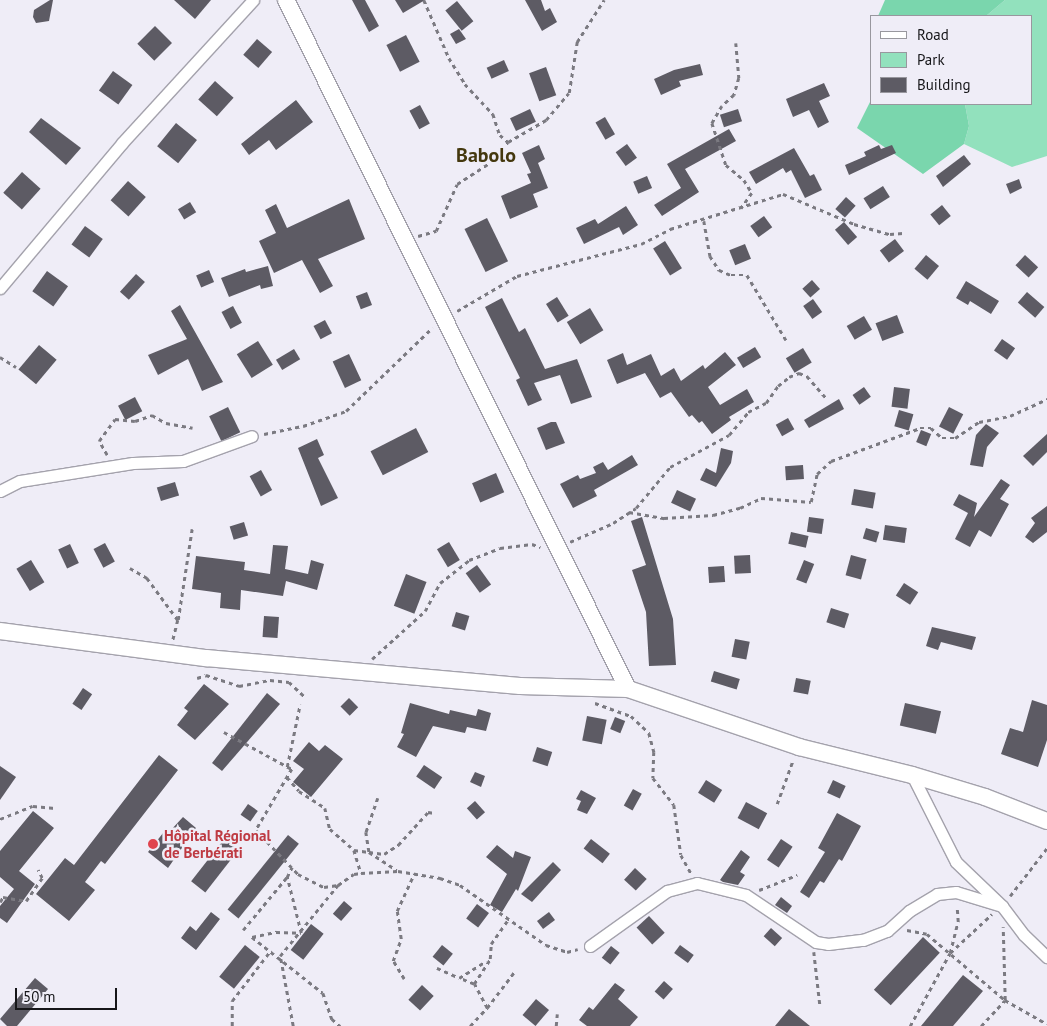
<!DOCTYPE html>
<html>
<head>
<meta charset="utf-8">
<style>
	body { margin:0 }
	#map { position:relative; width:1047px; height:1026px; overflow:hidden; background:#efedf7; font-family:"PT Sans",sans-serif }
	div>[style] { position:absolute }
	.green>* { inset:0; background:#92e1bd }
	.forest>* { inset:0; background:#7ad6ad }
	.building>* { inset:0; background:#5d5b64; transform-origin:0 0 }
	.path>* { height:2.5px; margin-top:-1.25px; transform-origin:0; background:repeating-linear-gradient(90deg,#7b7a81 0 4px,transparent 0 8px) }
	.roads { filter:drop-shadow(1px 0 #a4a2ac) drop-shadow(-1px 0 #a4a2ac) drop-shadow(0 1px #a4a2ac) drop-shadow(0 -1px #a4a2ac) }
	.street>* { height:11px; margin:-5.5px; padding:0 5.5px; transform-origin:5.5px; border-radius:5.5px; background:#fff }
	.secondary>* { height:16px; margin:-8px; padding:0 8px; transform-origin:8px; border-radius:8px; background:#fff }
	.dots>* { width:14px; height:14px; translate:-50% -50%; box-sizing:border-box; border:2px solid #efedf7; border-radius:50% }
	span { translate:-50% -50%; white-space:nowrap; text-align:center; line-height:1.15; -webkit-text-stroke:5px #efedf7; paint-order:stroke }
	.health-label { font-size:15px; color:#be3a42; font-weight:700 }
	.left { translate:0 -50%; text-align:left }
	.district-label { font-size:20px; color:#44380e; font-weight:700 }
	.legend { position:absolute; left:870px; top:15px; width:162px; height:90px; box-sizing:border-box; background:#efedf7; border:1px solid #98979e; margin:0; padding:6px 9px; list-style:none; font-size:15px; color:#161619 }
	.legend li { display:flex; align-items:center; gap:10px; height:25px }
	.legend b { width:25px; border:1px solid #98979e }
	.scale { position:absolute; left:15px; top:988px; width:102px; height:22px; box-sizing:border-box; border:2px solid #161619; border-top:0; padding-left:6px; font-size:15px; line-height:18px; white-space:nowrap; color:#161619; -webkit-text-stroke:4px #efedf7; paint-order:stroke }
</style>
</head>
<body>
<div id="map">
	<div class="green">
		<div style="clip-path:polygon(1005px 0,1047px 0,1047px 156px,1012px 167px,964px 144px,969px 126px,965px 104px,1031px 104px,1031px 16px,986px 16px)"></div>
	</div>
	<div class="forest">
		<div style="clip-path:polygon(885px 0,1005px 0,986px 16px,878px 16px)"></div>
		<div style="clip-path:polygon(871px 100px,871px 104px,965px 104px,969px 126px,964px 144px,923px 174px,857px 128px)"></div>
	</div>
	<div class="building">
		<div style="clip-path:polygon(50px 0,53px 0,49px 21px,36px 23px,33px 17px,34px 10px)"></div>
		<div style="clip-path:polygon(174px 0,211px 0,195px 19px)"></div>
		<div style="clip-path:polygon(352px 0,365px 0,379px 26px,369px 32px)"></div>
		<div style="clip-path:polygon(395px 0,425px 0,403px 13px)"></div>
		<div style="clip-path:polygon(525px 0,541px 0,545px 11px,550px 8px,557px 22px,542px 31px)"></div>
		<div style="left:457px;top:1px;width:26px;height:15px;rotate:51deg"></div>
		<div style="left:155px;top:26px;width:24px;height:25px;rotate:45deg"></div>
		<div style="clip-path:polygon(459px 29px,466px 39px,456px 44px,450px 34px)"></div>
		<div style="left:406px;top:35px;width:30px;height:22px;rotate:63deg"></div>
		<div style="left:257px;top:39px;width:20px;height:21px;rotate:41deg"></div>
		<div style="left:504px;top:60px;width:12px;height:19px;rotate:66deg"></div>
		<div style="clip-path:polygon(700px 64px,703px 75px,679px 81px,681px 86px,661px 95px,654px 79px,674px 70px)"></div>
		<div style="left:546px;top:67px;width:30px;height:18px;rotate:70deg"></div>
		<div style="left:113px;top:71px;width:24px;height:24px;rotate:36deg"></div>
		<div style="left:215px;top:81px;width:25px;height:25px;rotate:42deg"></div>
		<div style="clip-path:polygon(824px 83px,830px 96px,819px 101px,829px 122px,818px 128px,809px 110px,793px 117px,786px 99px)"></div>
		<div style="clip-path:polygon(296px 100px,313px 122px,276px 150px,269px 140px,249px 155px,241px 144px)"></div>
		<div style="left:420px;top:105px;width:21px;height:12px;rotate:62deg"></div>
		<div style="left:530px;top:109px;width:14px;height:22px;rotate:65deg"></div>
		<div style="left:738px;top:109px;width:13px;height:19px;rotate:72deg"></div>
		<div style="left:605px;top:117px;width:20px;height:11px;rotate:60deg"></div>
		<div style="clip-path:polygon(41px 118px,81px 148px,66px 165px,29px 132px)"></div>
		<div style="left:176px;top:123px;width:27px;height:30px;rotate:39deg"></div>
		<div style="clip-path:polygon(729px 129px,736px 141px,685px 169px,699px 192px,662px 216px,654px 205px,681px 188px,667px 164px)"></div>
		<div style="left:627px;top:144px;width:17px;height:14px;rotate:54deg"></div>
		<div style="clip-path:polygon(539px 145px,545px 159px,538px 163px,548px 188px,533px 194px,538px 207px,510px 219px,501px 196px,531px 183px,527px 174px,531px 173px,522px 153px)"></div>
		<div style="clip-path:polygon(879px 145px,881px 149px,892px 145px,896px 153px,849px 175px,845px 165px,866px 156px,864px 152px)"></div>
		<div style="clip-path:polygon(794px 148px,810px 176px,814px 174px,822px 190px,805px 198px,791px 170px,786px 173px,783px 168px,756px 184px,749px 172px)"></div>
		<div style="clip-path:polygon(964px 155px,971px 164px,943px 187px,936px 176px)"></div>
		<div style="left:22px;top:172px;width:25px;height:28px;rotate:42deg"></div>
		<div style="left:647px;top:176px;width:13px;height:15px;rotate:67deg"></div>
		<div style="clip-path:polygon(1019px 179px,1022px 188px,1010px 194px,1006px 184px)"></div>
		<div style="left:128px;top:181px;width:24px;height:26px;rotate:42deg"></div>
		<div style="left:883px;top:186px;width:13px;height:23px;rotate:58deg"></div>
		<div style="left:846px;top:197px;width:13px;height:16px;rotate:42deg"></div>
		<div style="clip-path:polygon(349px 199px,365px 239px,318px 259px,333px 286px,320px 293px,302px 260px,274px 273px,259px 241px,276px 233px,265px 210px,276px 204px,287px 228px)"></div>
		<div style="left:190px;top:202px;width:12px;height:14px;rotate:59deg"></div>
		<div style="left:942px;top:205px;width:14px;height:15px;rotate:51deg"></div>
		<div style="clip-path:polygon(626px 206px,638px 225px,623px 235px,619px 227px,584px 244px,576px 228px,595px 219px,598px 224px)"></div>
		<div style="left:764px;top:216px;width:14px;height:17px;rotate:54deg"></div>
		<div style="left:487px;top:218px;width:48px;height:25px;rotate:64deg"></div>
		<div style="left:844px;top:222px;width:20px;height:12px;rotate:49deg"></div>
		<div style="left:85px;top:226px;width:22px;height:23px;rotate:36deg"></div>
		<div style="left:895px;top:239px;width:15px;height:19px;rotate:53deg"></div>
		<div style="left:665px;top:241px;width:32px;height:14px;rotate:58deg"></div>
		<div style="left:745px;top:244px;width:16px;height:17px;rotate:68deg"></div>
		<div style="left:926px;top:255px;width:17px;height:18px;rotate:40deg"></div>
		<div style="left:1025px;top:255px;width:18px;height:14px;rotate:43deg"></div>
		<div style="clip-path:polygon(268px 266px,273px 286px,261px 289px,260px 285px,229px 297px,221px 278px,245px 269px,246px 272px)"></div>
		<div style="left:209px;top:270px;width:13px;height:14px;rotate:67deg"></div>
		<div style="left:47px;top:271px;width:26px;height:25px;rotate:36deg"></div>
		<div style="left:136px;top:274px;width:12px;height:24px;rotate:42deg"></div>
		<div style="left:812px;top:280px;width:12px;height:13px;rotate:48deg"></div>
		<div style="clip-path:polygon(966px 281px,999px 301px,991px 314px,970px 301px,968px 305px,956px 298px)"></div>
		<div style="left:367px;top:292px;width:14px;height:12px;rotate:69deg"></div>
		<div style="left:1027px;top:292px;width:23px;height:14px;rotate:41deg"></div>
		<div style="left:557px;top:297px;width:22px;height:13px;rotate:58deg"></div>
		<div style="clip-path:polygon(502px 298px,519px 332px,525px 328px,545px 369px,577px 359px,592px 397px,571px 404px,560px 375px,534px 383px,542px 400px,528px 406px,516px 380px,520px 378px,485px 307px)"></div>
		<div style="left:813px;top:299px;width:16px;height:12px;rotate:55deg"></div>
		<div style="clip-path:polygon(180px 305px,223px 382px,202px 391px,188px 359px,158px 375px,148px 355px,187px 339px,171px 311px)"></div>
		<div style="left:233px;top:306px;width:19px;height:13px;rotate:62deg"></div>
		<div style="left:590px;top:308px;width:26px;height:27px;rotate:59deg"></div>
		<div style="left:897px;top:315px;width:19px;height:23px;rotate:69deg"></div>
		<div style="left:864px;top:316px;width:16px;height:20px;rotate:60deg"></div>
		<div style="left:325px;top:320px;width:15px;height:13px;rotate:62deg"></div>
		<div style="left:1002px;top:339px;width:16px;height:14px;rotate:35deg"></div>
		<div style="left:258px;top:341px;width:28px;height:25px;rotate:58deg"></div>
		<div style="left:39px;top:345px;width:23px;height:32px;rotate:40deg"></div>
		<div style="left:755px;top:347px;width:12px;height:21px;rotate:59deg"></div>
		<div style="left:803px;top:348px;width:17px;height:20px;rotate:59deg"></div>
		<div style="left:294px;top:349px;width:12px;height:21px;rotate:59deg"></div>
		<div style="clip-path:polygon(725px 352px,736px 365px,708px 387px,720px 405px,747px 389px,754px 402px,729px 417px,731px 420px,712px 434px,702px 421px,699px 423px,692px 415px,689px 417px,671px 392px,660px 398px,645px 373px,617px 384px,607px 360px,623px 353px,627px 365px,651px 354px,661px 376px,674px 368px,681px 381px,703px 365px,705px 369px)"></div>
		<div style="left:349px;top:354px;width:29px;height:18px;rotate:65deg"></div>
		<div style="left:864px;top:387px;width:12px;height:14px;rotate:55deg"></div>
		<div style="left:894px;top:387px;width:16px;height:20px;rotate:7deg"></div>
		<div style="left:135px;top:397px;width:16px;height:19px;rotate:63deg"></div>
		<div style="clip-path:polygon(839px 399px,844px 409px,809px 428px,804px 420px)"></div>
		<div style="left:228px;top:407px;width:28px;height:21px;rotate:64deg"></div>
		<div style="left:949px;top:407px;width:16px;height:22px;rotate:27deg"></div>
		<div style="left:899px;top:410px;width:15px;height:17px;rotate:16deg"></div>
		<div style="left:788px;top:418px;width:13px;height:14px;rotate:61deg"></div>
		<div style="clip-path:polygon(551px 422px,556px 422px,565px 443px,546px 450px,537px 428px)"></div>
		<div style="clip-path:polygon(986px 424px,999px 433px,987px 447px,983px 467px,970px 465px,976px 435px)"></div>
		<div style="left:416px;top:428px;width:27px;height:51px;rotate:63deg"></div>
		<div style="left:921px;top:430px;width:11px;height:13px;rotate:22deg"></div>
		<div style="clip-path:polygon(1047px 434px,1047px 452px,1033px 466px,1023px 456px)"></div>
		<div style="clip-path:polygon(317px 439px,324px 455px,318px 458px,338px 498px,321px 506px,298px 448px)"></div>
		<div style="clip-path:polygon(721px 448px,733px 451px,731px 463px,716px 487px,700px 480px,706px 468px,716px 473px)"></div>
		<div style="clip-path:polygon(632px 455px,638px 465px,594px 490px,597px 496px,573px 508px,560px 484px,578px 475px,580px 479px,596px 473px,593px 467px,603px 462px,608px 470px)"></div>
		<div style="left:803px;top:465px;width:14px;height:18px;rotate:86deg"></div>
		<div style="left:261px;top:470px;width:23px;height:13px;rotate:61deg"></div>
		<div style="left:496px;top:473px;width:21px;height:26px;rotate:67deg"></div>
		<div style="clip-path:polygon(1001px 479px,1010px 485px,1000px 499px,1009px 504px,991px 537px,979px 530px,970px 547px,955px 539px,968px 513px,953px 505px,959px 494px,977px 503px,974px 517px)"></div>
		<div style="left:175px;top:482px;width:14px;height:19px;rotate:73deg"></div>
		<div style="left:854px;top:489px;width:22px;height:16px;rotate:10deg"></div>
		<div style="left:677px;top:490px;width:21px;height:14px;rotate:25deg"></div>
		<div style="clip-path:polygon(1047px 506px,1047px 532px,1033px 543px,1025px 537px,1035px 523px,1031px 518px)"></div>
		<div style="clip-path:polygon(642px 517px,673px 619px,676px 665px,649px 666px,646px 612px,632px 570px,646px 565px,631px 521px)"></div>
		<div style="left:809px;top:517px;width:15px;height:15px;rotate:8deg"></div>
		<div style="left:244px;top:522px;width:14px;height:15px;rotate:73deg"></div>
		<div style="left:885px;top:525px;width:22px;height:15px;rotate:8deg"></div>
		<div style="left:866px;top:528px;width:14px;height:11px;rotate:17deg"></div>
		<div style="left:791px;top:532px;width:18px;height:12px;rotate:13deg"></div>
		<div style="left:449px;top:542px;width:21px;height:14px;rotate:59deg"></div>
		<div style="left:105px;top:543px;width:21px;height:13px;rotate:62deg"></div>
		<div style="left:70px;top:544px;width:21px;height:13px;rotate:65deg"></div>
		<div style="clip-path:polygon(273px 545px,288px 546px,285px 569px,308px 574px,311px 560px,324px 564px,317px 590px,286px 581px,283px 596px,241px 590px,240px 610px,220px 608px,221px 593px,192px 589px,196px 556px,245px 562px,244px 570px,270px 574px)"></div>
		<div style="left:750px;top:555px;width:18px;height:16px;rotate:87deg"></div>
		<div style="left:851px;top:555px;width:16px;height:21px;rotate:15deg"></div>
		<div style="left:31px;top:560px;width:26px;height:17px;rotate:59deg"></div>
		<div style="left:804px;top:560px;width:11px;height:21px;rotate:22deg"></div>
		<div style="left:477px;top:565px;width:24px;height:14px;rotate:54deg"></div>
		<div style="left:724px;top:566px;width:16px;height:16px;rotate:86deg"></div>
		<div style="left:406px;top:574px;width:22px;height:34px;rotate:21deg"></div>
		<div style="left:904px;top:583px;width:17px;height:15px;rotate:33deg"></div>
		<div style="left:831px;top:608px;width:19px;height:15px;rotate:18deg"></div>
		<div style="left:456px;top:612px;width:14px;height:15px;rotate:17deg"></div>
		<div style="left:264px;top:616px;width:15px;height:21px;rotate:4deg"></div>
		<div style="clip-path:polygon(932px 627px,976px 637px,972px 650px,941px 642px,938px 650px,926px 646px)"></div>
		<div style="left:735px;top:639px;width:15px;height:18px;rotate:11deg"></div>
		<div style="left:714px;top:671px;width:27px;height:11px;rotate:17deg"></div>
		<div style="left:796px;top:678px;width:15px;height:14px;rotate:11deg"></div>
		<div style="clip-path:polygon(204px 684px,229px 704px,195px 740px,177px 725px,188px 711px,184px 708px)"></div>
		<div style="left:83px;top:688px;width:11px;height:19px;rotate:34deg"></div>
		<div style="clip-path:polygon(267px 693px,280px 704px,222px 771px,212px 763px)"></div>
		<div style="left:349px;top:698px;width:13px;height:12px;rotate:45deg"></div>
		<div style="clip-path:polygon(1032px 700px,1047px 705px,1047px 740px,1038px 767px,1001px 754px,1010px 728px,1023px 732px)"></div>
		<div style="clip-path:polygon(410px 703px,449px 714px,450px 710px,476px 716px,478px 709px,491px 713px,486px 731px,467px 727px,465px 733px,433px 726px,416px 757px,397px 747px,404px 734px,401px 733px)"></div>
		<div style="left:905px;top:703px;width:37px;height:23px;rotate:13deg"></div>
		<div style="left:587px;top:716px;width:20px;height:25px;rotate:11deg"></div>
		<div style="left:615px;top:717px;width:11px;height:13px;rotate:22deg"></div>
		<div style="clip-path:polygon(309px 742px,319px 751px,325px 745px,343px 759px,311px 797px,293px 782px,304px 769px,293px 761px)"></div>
		<div style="left:537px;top:747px;width:16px;height:15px;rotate:18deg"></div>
		<div style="clip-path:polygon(159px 755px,178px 770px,105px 864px,101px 861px,85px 882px,95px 890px,69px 921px,36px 894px,65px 858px,74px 865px)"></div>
		<div style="left:424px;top:765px;width:22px;height:14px;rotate:34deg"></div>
		<div style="clip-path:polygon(0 766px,16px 777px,0 800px)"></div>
		<div style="clip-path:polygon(475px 772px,485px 776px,481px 787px,470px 782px)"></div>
		<div style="left:706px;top:780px;width:19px;height:15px;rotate:32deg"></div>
		<div style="left:833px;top:780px;width:14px;height:14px;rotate:25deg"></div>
		<div style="left:633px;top:789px;width:10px;height:19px;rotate:29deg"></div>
		<div style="clip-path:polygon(581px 790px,596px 798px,587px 814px,577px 810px,581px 801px,576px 799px)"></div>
		<div style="left:475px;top:801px;width:15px;height:11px;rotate:48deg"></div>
		<div style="left:746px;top:802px;width:24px;height:18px;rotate:28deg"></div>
		<div style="left:248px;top:804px;width:12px;height:13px;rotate:35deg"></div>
		<div style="clip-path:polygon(33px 811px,54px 828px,19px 871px,35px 884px,7px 923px,0 918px,0 906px,14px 889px,0 877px,0 851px)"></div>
		<div style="clip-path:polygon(837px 813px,861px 826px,842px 861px,839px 859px,824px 883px,820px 881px,809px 898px,800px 892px,825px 852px,818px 848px)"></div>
		<div style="clip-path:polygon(183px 817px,196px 828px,168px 868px,148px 852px,167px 828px,170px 831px)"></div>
		<div style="left:288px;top:835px;width:14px;height:96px;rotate:39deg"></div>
		<div style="left:225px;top:838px;width:18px;height:55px;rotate:38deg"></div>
		<div style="left:591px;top:839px;width:24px;height:12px;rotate:38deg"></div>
		<div style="left:781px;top:839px;width:14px;height:25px;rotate:34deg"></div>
		<div style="clip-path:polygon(497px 845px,513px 858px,515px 851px,531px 857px,518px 891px,516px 889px,502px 912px,490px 905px,507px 874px,486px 857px)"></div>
		<div style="clip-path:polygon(741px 850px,750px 857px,740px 872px,745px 875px,738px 885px,723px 882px,720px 880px)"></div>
		<div style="clip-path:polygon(553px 862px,561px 870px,532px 902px,521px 894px)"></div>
		<div style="left:635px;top:868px;width:16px;height:16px;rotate:43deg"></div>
		<div style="clip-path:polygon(781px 897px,792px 906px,787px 913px,775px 905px)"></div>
		<div style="left:344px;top:901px;width:11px;height:17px;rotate:41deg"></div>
		<div style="left:477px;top:904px;width:15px;height:18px;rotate:37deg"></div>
		<div style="clip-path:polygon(211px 912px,220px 919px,196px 950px,181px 938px,190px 926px,196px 931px)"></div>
		<div style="left:549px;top:912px;width:10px;height:15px;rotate:53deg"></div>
		<div style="left:649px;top:916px;width:23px;height:17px;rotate:47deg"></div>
		<div style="left:311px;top:924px;width:16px;height:33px;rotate:38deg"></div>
		<div style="left:771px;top:928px;width:15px;height:11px;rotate:42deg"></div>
		<div style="left:923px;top:937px;width:23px;height:72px;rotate:43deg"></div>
		<div style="left:245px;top:945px;width:19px;height:41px;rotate:39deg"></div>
		<div style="left:442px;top:945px;width:14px;height:15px;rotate:39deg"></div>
		<div style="left:680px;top:945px;width:17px;height:10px;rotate:36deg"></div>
		<div style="left:611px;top:946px;width:11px;height:15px;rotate:38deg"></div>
		<div style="clip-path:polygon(963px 975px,983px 991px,953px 1026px,921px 1026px)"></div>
		<div style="clip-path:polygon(35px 978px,48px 989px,17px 1026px,7px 1026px,0 1019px)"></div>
		<div style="left:664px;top:981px;width:12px;height:14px;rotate:42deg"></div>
		<div style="clip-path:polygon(615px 983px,625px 990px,618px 999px,638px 1017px,630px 1026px,587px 1026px,579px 1020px,589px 1007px,593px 1010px)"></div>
		<div style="left:422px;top:985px;width:16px;height:20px;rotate:43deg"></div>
		<div style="left:536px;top:999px;width:17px;height:21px;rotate:40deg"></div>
		<div style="clip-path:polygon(789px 1009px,810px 1026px,775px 1026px)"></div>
	</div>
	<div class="path">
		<div style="left:424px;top:0;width:63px;rotate:66.7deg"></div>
		<div style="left:449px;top:58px;width:31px;rotate:58deg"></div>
		<div style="left:465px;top:84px;width:41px;rotate:47deg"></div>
		<div style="left:493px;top:114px;width:22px;rotate:72deg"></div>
		<div style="left:500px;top:135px;width:11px;rotate:41deg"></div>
		<div style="left:736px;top:43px;width:35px;rotate:85deg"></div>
		<div style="left:739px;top:78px;width:18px;rotate:106deg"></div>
		<div style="left:734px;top:95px;width:16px;rotate:137deg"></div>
		<div style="left:722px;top:106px;width:20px;rotate:120deg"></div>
		<div style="left:712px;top:123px;width:44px;rotate:71.6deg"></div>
		<div style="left:726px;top:165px;width:23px;rotate:40deg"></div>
		<div style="left:744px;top:180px;width:15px;rotate:58deg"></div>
		<div style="left:752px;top:193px;width:19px;rotate:125deg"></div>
		<div style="left:704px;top:221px;width:36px;rotate:80deg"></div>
		<div style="left:710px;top:256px;width:17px;rotate:57deg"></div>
		<div style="left:719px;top:270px;width:13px;rotate:23deg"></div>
		<div style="left:731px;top:275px;width:16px"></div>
		<div style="left:747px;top:275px;width:76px;rotate:59deg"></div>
		<div style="left:418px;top:236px;width:19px;rotate:-16deg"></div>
		<div style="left:436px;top:231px;width:51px;rotate:-65.9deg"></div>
		<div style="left:457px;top:184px;width:40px;rotate:-32.9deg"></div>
		<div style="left:491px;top:162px;width:26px;rotate:-50deg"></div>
		<div style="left:508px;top:142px;width:44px;rotate:-30.1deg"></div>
		<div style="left:546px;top:120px;width:35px;rotate:-50deg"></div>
		<div style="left:569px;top:93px;width:52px;rotate:-81.1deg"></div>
		<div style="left:577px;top:42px;width:50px;rotate:-57.3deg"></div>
		<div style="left:457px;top:311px;width:69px;rotate:-30.3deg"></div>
		<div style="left:517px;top:276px;width:128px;rotate:-14.5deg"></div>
		<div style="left:641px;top:244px;width:33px;rotate:-27deg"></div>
		<div style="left:670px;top:229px;width:118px;rotate:-17.2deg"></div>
		<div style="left:783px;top:194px;width:77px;rotate:22.9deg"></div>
		<div style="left:854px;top:224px;width:37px;rotate:16deg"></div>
		<div style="left:890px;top:234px;width:13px;rotate:-4deg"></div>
		<div style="left:0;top:357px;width:19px;rotate:32deg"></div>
		<div style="left:264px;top:434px;width:40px;rotate:-12deg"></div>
		<div style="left:303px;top:426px;width:46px;rotate:-19.2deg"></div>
		<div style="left:346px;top:411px;width:120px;rotate:-44deg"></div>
		<div style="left:107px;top:455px;width:16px;rotate:-120deg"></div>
		<div style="left:99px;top:441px;width:27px;rotate:-54deg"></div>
		<div style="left:115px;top:419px;width:20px;rotate:6deg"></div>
		<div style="left:135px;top:421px;width:18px;rotate:-19deg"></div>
		<div style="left:152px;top:415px;width:16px;rotate:30deg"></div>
		<div style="left:166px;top:423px;width:27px;rotate:10deg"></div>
		<div style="left:629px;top:512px;width:36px;rotate:10deg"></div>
		<div style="left:664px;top:518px;width:49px;rotate:-3.5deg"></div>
		<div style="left:713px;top:515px;width:28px;rotate:-15deg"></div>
		<div style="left:740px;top:508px;width:23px;rotate:-25deg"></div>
		<div style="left:761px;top:498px;width:50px;rotate:4.6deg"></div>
		<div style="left:811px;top:502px;width:29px;rotate:-78deg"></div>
		<div style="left:817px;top:474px;width:19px;rotate:-43deg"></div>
		<div style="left:831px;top:461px;width:95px;rotate:-20.3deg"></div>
		<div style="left:920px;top:428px;width:11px"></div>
		<div style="left:931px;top:428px;width:15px;rotate:42deg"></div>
		<div style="left:942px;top:438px;width:13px"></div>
		<div style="left:955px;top:438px;width:29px;rotate:-34deg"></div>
		<div style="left:979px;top:422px;width:32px;rotate:-11deg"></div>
		<div style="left:1010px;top:416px;width:41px;rotate:-24.7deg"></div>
		<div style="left:570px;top:542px;width:47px;rotate:-23.8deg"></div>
		<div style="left:613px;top:523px;width:27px;rotate:-33deg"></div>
		<div style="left:636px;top:508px;width:53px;rotate:-50.3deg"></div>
		<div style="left:670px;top:467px;width:67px;rotate:-28.5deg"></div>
		<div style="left:729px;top:435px;width:30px;rotate:-50deg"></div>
		<div style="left:748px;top:412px;width:20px;rotate:-27deg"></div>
		<div style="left:766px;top:403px;width:21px;rotate:-55deg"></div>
		<div style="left:778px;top:386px;width:14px;rotate:-39deg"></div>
		<div style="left:789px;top:377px;width:11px;rotate:-22deg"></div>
		<div style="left:799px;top:373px;width:9px;rotate:21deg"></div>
		<div style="left:807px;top:376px;width:30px;rotate:49deg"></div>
		<div style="left:130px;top:568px;width:20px;rotate:30deg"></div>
		<div style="left:147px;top:578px;width:52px;rotate:53.6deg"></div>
		<div style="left:178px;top:620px;width:21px;rotate:104deg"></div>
		<div style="left:178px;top:620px;width:92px;rotate:-81.3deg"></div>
		<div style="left:372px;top:659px;width:72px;rotate:-42.2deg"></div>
		<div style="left:425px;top:611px;width:32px;rotate:-62deg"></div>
		<div style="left:440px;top:583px;width:37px;rotate:-38deg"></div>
		<div style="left:469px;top:560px;width:33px;rotate:-21deg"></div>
		<div style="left:500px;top:548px;width:32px;rotate:-7deg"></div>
		<div style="left:532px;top:544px;width:9px;rotate:21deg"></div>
		<div style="left:197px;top:678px;width:9px;rotate:-18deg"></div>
		<div style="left:206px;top:675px;width:35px;rotate:18deg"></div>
		<div style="left:239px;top:686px;width:32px;rotate:-11deg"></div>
		<div style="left:270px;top:680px;width:19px;rotate:6deg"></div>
		<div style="left:289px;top:682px;width:22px;rotate:43deg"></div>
		<div style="left:595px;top:703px;width:38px;rotate:20deg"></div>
		<div style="left:631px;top:716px;width:25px;rotate:43deg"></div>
		<div style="left:649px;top:733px;width:20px;rotate:75deg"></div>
		<div style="left:654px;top:752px;width:26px;rotate:92deg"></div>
		<div style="left:653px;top:778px;width:34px;rotate:52deg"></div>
		<div style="left:674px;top:805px;width:50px;rotate:82deg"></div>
		<div style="left:681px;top:855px;width:21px;rotate:61deg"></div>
		<div style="left:224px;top:732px;width:77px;rotate:28.6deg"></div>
		<div style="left:292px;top:769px;width:71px;rotate:120.5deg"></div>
		<div style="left:256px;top:830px;width:61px;rotate:46.3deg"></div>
		<div style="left:298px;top:874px;width:29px;rotate:27deg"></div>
		<div style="left:324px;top:887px;width:14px;rotate:-8deg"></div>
		<div style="left:338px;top:885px;width:19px;rotate:-35deg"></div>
		<div style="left:354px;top:874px;width:7px;rotate:-8deg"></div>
		<div style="left:361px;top:873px;width:37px;rotate:-3deg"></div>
		<div style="left:398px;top:871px;width:43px;rotate:9.5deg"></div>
		<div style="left:440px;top:878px;width:21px;rotate:19deg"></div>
		<div style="left:460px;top:885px;width:105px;rotate:34.9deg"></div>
		<div style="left:546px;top:945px;width:22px;rotate:18deg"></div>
		<div style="left:567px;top:952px;width:11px;rotate:-15deg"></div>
		<div style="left:287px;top:767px;width:64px;rotate:-78.3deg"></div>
		<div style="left:287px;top:777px;width:18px;rotate:49deg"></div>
		<div style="left:299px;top:791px;width:31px;rotate:33deg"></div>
		<div style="left:325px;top:808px;width:22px;rotate:77deg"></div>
		<div style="left:330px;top:829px;width:32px;rotate:41deg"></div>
		<div style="left:354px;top:850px;width:24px;rotate:73deg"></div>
		<div style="left:378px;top:798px;width:36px;rotate:109deg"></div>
		<div style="left:366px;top:832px;width:20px;rotate:81deg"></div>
		<div style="left:369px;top:852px;width:15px;rotate:8deg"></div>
		<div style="left:384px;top:854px;width:17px;rotate:-33deg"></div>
		<div style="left:398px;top:845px;width:45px;rotate:-47.7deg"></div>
		<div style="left:428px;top:812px;width:7px;rotate:8deg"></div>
		<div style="left:777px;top:804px;width:47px;rotate:-70deg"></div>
		<div style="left:0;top:819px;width:35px;rotate:-22deg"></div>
		<div style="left:33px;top:806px;width:22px;rotate:5deg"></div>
		<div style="left:354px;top:850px;width:15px;rotate:8deg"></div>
		<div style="left:369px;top:852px;width:33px;rotate:33deg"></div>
		<div style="left:759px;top:890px;width:41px;rotate:-21.5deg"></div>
		<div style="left:1010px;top:896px;width:61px;rotate:-52.4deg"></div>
		<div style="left:0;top:902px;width:6px;rotate:-59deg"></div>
		<div style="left:3px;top:897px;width:23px;rotate:10deg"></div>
		<div style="left:26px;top:901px;width:28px;rotate:-55deg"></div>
		<div style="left:42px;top:878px;width:9px;rotate:-117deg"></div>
		<div style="left:243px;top:930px;width:69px;rotate:-50.3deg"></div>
		<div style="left:907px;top:930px;width:20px;rotate:11deg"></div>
		<div style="left:927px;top:934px;width:102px;rotate:40.2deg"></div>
		<div style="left:1005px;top:1000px;width:48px;rotate:29.7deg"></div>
		<div style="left:252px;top:937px;width:90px;rotate:38.3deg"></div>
		<div style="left:323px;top:993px;width:28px;rotate:71deg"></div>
		<div style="left:332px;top:1019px;width:11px;rotate:41deg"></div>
		<div style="left:252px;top:937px;width:25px;rotate:-12deg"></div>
		<div style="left:276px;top:932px;width:25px;rotate:2deg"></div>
		<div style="left:301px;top:933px;width:58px;rotate:-104deg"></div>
		<div style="left:287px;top:877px;width:11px;rotate:-63deg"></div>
		<div style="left:814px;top:952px;width:53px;rotate:83.5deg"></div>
		<div style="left:950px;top:953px;width:57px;rotate:-42.9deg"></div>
		<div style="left:437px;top:968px;width:24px;rotate:24deg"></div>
		<div style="left:404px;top:979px;width:21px;rotate:-121deg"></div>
		<div style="left:393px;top:961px;width:23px;rotate:-70deg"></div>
		<div style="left:401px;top:939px;width:28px;rotate:-98deg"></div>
		<div style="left:397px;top:911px;width:41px;rotate:-65.3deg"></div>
		<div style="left:474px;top:984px;width:16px;rotate:-158deg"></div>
		<div style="left:459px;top:978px;width:32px;rotate:-32deg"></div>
		<div style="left:487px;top:1008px;width:46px;rotate:-52.9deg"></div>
		<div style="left:232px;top:1026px;width:25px;rotate:-90deg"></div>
		<div style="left:232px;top:1001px;width:64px;rotate:-52.6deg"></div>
		<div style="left:293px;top:1026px;width:71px;rotate:-100.5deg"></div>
		<div style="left:280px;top:956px;width:92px;rotate:-50.8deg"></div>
		<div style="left:470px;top:1026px;width:25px;rotate:-47deg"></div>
		<div style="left:487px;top:1008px;width:27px;rotate:-118deg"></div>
		<div style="left:474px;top:984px;width:30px;rotate:-57deg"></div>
		<div style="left:490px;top:959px;width:15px;rotate:-86deg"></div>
		<div style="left:491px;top:944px;width:29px;rotate:-55deg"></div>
		<div style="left:556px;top:1026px;width:12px;rotate:-85deg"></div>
		<div style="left:910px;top:1026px;width:83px;rotate:-61.3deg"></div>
		<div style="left:950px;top:953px;width:32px;rotate:-76deg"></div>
		<div style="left:958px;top:922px;width:16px;rotate:-94deg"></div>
		<div style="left:981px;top:1026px;width:35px;rotate:-47deg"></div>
		<div style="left:1005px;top:1000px;width:73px;rotate:-91.6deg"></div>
	</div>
	<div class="roads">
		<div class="street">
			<div style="left:0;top:288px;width:189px;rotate:-49.9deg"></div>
			<div style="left:122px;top:143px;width:194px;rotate:-47.5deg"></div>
			<div style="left:0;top:491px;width:22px;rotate:-27deg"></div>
			<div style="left:20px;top:481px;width:114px;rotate:-9.1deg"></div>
			<div style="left:133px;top:463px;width:50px;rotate:-2.3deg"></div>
			<div style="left:183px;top:461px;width:73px;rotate:-19.9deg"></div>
			<div style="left:912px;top:775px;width:97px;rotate:63.2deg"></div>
			<div style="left:956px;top:862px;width:64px;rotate:43.7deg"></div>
			<div style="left:1002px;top:906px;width:36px;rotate:53deg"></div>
			<div style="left:1024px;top:935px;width:32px;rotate:44deg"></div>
			<div style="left:590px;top:946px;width:95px;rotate:-35.5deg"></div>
			<div style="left:667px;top:891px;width:31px;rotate:-15deg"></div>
			<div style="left:697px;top:883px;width:50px;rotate:13.8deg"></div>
			<div style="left:746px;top:895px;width:84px;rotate:33.9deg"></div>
			<div style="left:816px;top:942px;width:12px;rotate:9deg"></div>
			<div style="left:828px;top:944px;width:35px;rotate:-7deg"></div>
			<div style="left:863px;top:940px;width:26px;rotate:-21deg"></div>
			<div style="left:887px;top:931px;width:30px;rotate:-42deg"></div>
			<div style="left:909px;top:911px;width:33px;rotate:-31deg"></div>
			<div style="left:937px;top:894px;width:19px;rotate:-6deg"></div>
			<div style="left:956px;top:892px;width:48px;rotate:16.9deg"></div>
		</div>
		<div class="secondary">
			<div style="left:286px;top:0;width:769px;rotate:63.6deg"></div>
			<div style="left:0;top:631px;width:208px;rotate:7.5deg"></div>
			<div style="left:206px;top:658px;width:315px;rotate:5.1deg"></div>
			<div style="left:520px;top:686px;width:108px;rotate:1.6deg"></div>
			<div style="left:628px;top:689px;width:181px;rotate:18.7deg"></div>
			<div style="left:799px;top:747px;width:116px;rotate:13.9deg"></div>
			<div style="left:912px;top:775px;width:76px;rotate:16.8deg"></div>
			<div style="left:985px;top:797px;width:66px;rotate:21.2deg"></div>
		</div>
	</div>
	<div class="dots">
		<div style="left:153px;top:844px;background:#e0444e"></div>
	</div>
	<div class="health-label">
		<span class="left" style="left:164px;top:844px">Hôpital Régional<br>de Berbérati</span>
	</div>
	<div class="district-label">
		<span style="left:486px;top:155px">Babolo</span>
	</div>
	<ul class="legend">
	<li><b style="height:6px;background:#fff"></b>Road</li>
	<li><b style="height:14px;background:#92e1bd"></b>Park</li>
	<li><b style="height:14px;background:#5d5b64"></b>Building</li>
	</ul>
	<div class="scale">50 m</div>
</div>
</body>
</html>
